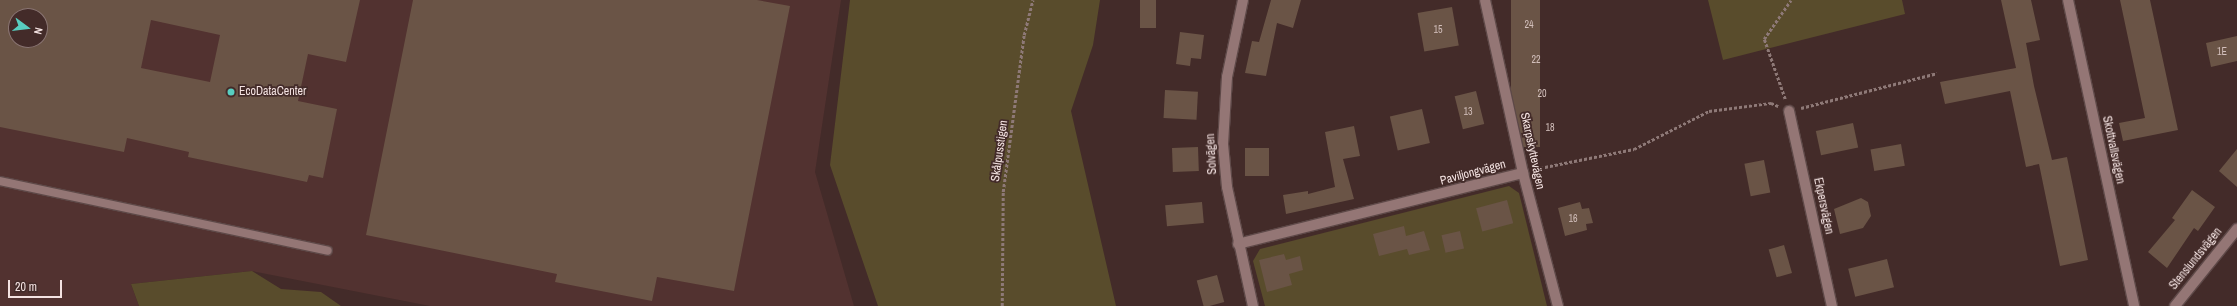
<!DOCTYPE html>
<html>
<head>
<meta charset="utf-8">
<style>
	body { margin:0 }
	#map { position:relative; width:2237px; height:306px; overflow:hidden; background:#432b29; font-family:"Archivo Narrow",sans-serif }
	div>[style] { position:absolute }
	.built>* { inset:0; background:#523230 }
	.green>* { inset:0; background:#594c2c }
	.building>* { inset:0; background:#6a5446; transform-origin:0 0 }
	.path>* { height:2.5px; margin-top:-1.25px; transform-origin:0; background:repeating-linear-gradient(90deg,#8e7977 0 3px,transparent 0 5px) }
	.roads { filter:drop-shadow(1px 0 #5e4948) drop-shadow(-1px 0 #5e4948) drop-shadow(0 1px #5e4948) drop-shadow(0 -1px #5e4948) }
	.lane>* { height:8px; margin:-4px; padding:0 4px; transform-origin:4px; border-radius:4px; background:#947675 }
	.street>* { height:10px; margin:-5px; padding:0 5px; transform-origin:5px; border-radius:5px; background:#947675 }
	.dots>* { width:11px; height:11px; translate:-50% -50%; box-sizing:border-box; border:2px solid #432b29; border-radius:50% }
	span { translate:-50% -50%; white-space:nowrap; text-align:center; line-height:1.15; -webkit-text-stroke:3.5px #432b29; paint-order:stroke }
	.number-label { font-size:10px; color:#d2bfbb }
	.number-label span { -webkit-text-stroke-width:0 }
	.poi-label { font-size:12px; color:#f4e3e2 }
	.left { translate:0 -50%; text-align:left }
	.street-label { font-size:12px; color:#f4e3e2 }
	.north { position:absolute; left:8px; top:8px; width:40px; height:40px; box-sizing:border-box; background:#432b29; border:1px solid #8a7573; border-radius:50%; rotate:105deg; font-size:11px; font-weight:700; line-height:16px; text-align:center; color:#f4e3e2 }
	.north::after { content:''; display:block; margin:auto; width:14px; height:18px; background:#58cec0; clip-path:polygon(50% 0,100% 100%,50% 72%,0 100%) }
	.scale { position:absolute; left:8px; top:280px; width:54px; height:18px; box-sizing:border-box; border:2px solid #f4e3e2; border-top:0; padding-left:5px; font-size:12px; line-height:14px; white-space:nowrap; color:#f4e3e2; -webkit-text-stroke:3px #432b29; paint-order:stroke }
</style>
</head>
<body>
<div id="map">
	<div class="built">
		<div style="clip-path:polygon(evenodd,0 0,841px 0,815px 172px,854px 306px,430px 306px,252px 271px,131px 284px,139px 306px,0 306px,0 0,16px 16px,40px 16px,40px 40px,16px 40px,16px 16px)"></div>
	</div>
	<div class="green">
		<div style="clip-path:polygon(850px 0,1100px 0,1093px 45px,1071px 111px,1116px 306px,878px 306px,830px 165px)"></div>
		<div style="clip-path:polygon(1708px 0,1902px 0,1905px 14px,1723px 60px)"></div>
		<div style="clip-path:polygon(1509px 186px,1519px 193px,1547px 306px,1265px 306px,1253px 261px,1260px 249px)"></div>
		<div style="clip-path:polygon(252px 271px,281px 289px,321px 292px,341px 306px,139px 306px,131px 284px)"></div>
	</div>
	<div class="building">
		<div style="clip-path:polygon(evenodd,0 0,360px 0,346px 62px,308px 54px,298px 101px,337px 109px,323px 178px,309px 175px,307px 182px,188px 157px,189px 152px,127px 138px,124px 152px,0 127px,0 0,16px 16px,40px 16px,40px 40px,16px 40px,16px 16px,0 0,151px 20px,220px 35px,210px 82px,141px 68px,151px 20px)"></div>
		<div style="clip-path:polygon(413px 0,757px 0,790px 6px,734px 291px,657px 277px,652px 301px,555px 282px,557px 274px,366px 235px)"></div>
		<div style="left:1140px;top:0;width:16px;height:28px"></div>
		<div style="clip-path:polygon(1271px 0,1301px 0,1293px 28px,1277px 23px,1266px 76px,1245px 73px,1252px 41px,1259px 42px)"></div>
		<div style="left:1511px;top:0;width:29px;height:147px"></div>
		<div style="clip-path:polygon(2001px 0,2031px 0,2040px 40px,2026px 43px,2034px 86px,2052px 160px,2067px 157px,2088px 260px,2060px 266px,2039px 164px,2026px 167px,2010px 91px,1945px 104px,1940px 82px,2016px 68px)"></div>
		<div style="clip-path:polygon(2120px 0,2150px 0,2178px 130px,2123px 141px,2119px 123px,2145px 118px)"></div>
		<div style="left:1452px;top:7px;width:39px;height:35px;rotate:80deg"></div>
		<div style="clip-path:polygon(1180px 32px,1204px 35px,1201px 59px,1191px 58px,1190px 66px,1176px 64px)"></div>
		<div style="clip-path:polygon(2237px 36px,2237px 61px,2211px 67px,2206px 43px)"></div>
		<div style="left:1165px;top:90px;width:33px;height:28px;rotate:3deg"></div>
		<div style="left:1476px;top:91px;width:34px;height:22px;rotate:76deg"></div>
		<div style="left:1422px;top:109px;width:35px;height:33px;rotate:77deg"></div>
		<div style="left:1853px;top:123px;width:25px;height:38px;rotate:78deg"></div>
		<div style="clip-path:polygon(1354px 126px,1360px 156px,1343px 159px,1354px 199px,1286px 214px,1283px 195px,1308px 191px,1308px 194px,1335px 187px,1325px 132px)"></div>
		<div style="left:1901px;top:144px;width:22px;height:31px;rotate:80deg"></div>
		<div style="left:1198px;top:147px;width:24px;height:26px;rotate:88deg"></div>
		<div style="left:1245px;top:148px;width:24px;height:28px"></div>
		<div style="clip-path:polygon(2237px 149px,2237px 187px,2219px 171px)"></div>
		<div style="left:1764px;top:160px;width:33px;height:20px;rotate:79deg"></div>
		<div style="clip-path:polygon(2192px 190px,2215px 207px,2198px 231px,2194px 228px,2167px 268px,2148px 252px,2175px 220px,2172px 218px)"></div>
		<div style="clip-path:polygon(1861px 198px,1868px 202px,1871px 216px,1863px 228px,1840px 234px,1834px 209px)"></div>
		<div style="left:1507px;top:200px;width:24px;height:32px;rotate:75deg"></div>
		<div style="left:1202px;top:202px;width:21px;height:37px;rotate:85deg"></div>
		<div style="clip-path:polygon(1580px 202px,1582px 209px,1589px 208px,1593px 223px,1586px 224px,1587px 230px,1565px 236px,1558px 208px)"></div>
		<div style="clip-path:polygon(1404px 226px,1406px 236px,1424px 231px,1430px 250px,1409px 255px,1407px 249px,1379px 256px,1373px 234px)"></div>
		<div style="left:1460px;top:231px;width:18px;height:19px;rotate:77deg"></div>
		<div style="left:1784px;top:245px;width:29px;height:16px;rotate:74deg"></div>
		<div style="clip-path:polygon(1284px 254px,1286px 260px,1300px 256px,1303px 270px,1289px 274px,1292px 285px,1267px 292px,1259px 260px)"></div>
		<div style="left:1887px;top:259px;width:29px;height:40px;rotate:76deg"></div>
		<div style="left:1217px;top:275px;width:28px;height:21px;rotate:75deg"></div>
	</div>
	<div class="path">
		<div style="left:1785px;top:99px;width:64px;rotate:-109.3deg"></div>
		<div style="left:1764px;top:39px;width:47px;rotate:-55.3deg"></div>
		<div style="left:1801px;top:108px;width:140px;rotate:-14.4deg"></div>
		<div style="left:1535px;top:169px;width:101px;rotate:-11.4deg"></div>
		<div style="left:1634px;top:149px;width:84px;rotate:-26.9deg"></div>
		<div style="left:1709px;top:111px;width:63px;rotate:-7.4deg"></div>
		<div style="left:1771px;top:103px;width:8px;rotate:23deg"></div>
		<div style="left:1002px;top:306px;width:114px;rotate:-89.5deg"></div>
		<div style="left:1003px;top:192px;width:158px;rotate:-82.4deg"></div>
		<div style="left:1024px;top:35px;width:36px;rotate:-76deg"></div>
	</div>
	<div class="roads">
		<div class="lane">
			<div style="left:0;top:181px;width:335px;rotate:12deg"></div>
		</div>
		<div class="street">
			<div style="left:1243px;top:0;width:79px;rotate:101.7deg"></div>
			<div style="left:1227px;top:77px;width:67px;rotate:93.4deg"></div>
			<div style="left:1223px;top:144px;width:43px;rotate:84.7deg"></div>
			<div style="left:1227px;top:187px;width:122px;rotate:77.7deg"></div>
			<div style="left:1485px;top:0;width:177px;rotate:77.6deg"></div>
			<div style="left:1523px;top:173px;width:138px;rotate:75.3deg"></div>
			<div style="left:2068px;top:0;width:313px;rotate:77.8deg"></div>
			<div style="left:1789px;top:111px;width:200px;rotate:77.6deg"></div>
			<div style="left:1238px;top:244px;width:294px;rotate:-14deg"></div>
			<div style="left:2175px;top:306px;width:99px;rotate:-51.2deg"></div>
		</div>
	</div>
	<div class="dots">
		<div style="left:231px;top:92px;background:#58cec0"></div>
	</div>
	<div class="number-label">
		<span style="left:1529px;top:25px">24</span>
		<span style="left:1438px;top:30px">15</span>
		<span style="left:2222px;top:52px">1E</span>
		<span style="left:1536px;top:60px">22</span>
		<span style="left:1542px;top:94px">20</span>
		<span style="left:1468px;top:112px">13</span>
		<span style="left:1550px;top:128px">18</span>
		<span style="left:1573px;top:219px">16</span>
	</div>
	<div class="poi-label">
		<span class="left" style="left:239px;top:92px">EcoDataCenter</span>
	</div>
	<div class="street-label">
		<span style="left:2113px;top:150px;rotate:78deg">Skottvallsvägen</span>
		<span style="left:1000px;top:151px;rotate:-82deg">Skålpusstigen</span>
		<span style="left:1532px;top:151px;rotate:78deg">Skarpskyttevägen</span>
		<span style="left:1212px;top:154px;rotate:-93deg">Solvägen</span>
		<span style="left:1473px;top:173px;rotate:-15deg">Paviljongvägen</span>
		<span style="left:1823px;top:206px;rotate:78deg">Ekpersvägen</span>
		<span style="left:2196px;top:259px;rotate:-51deg">Stenslundsvägen</span>
	</div>
	<div class="north">N</div>
	<div class="scale">20 m</div>
</div>
</body>
</html>
